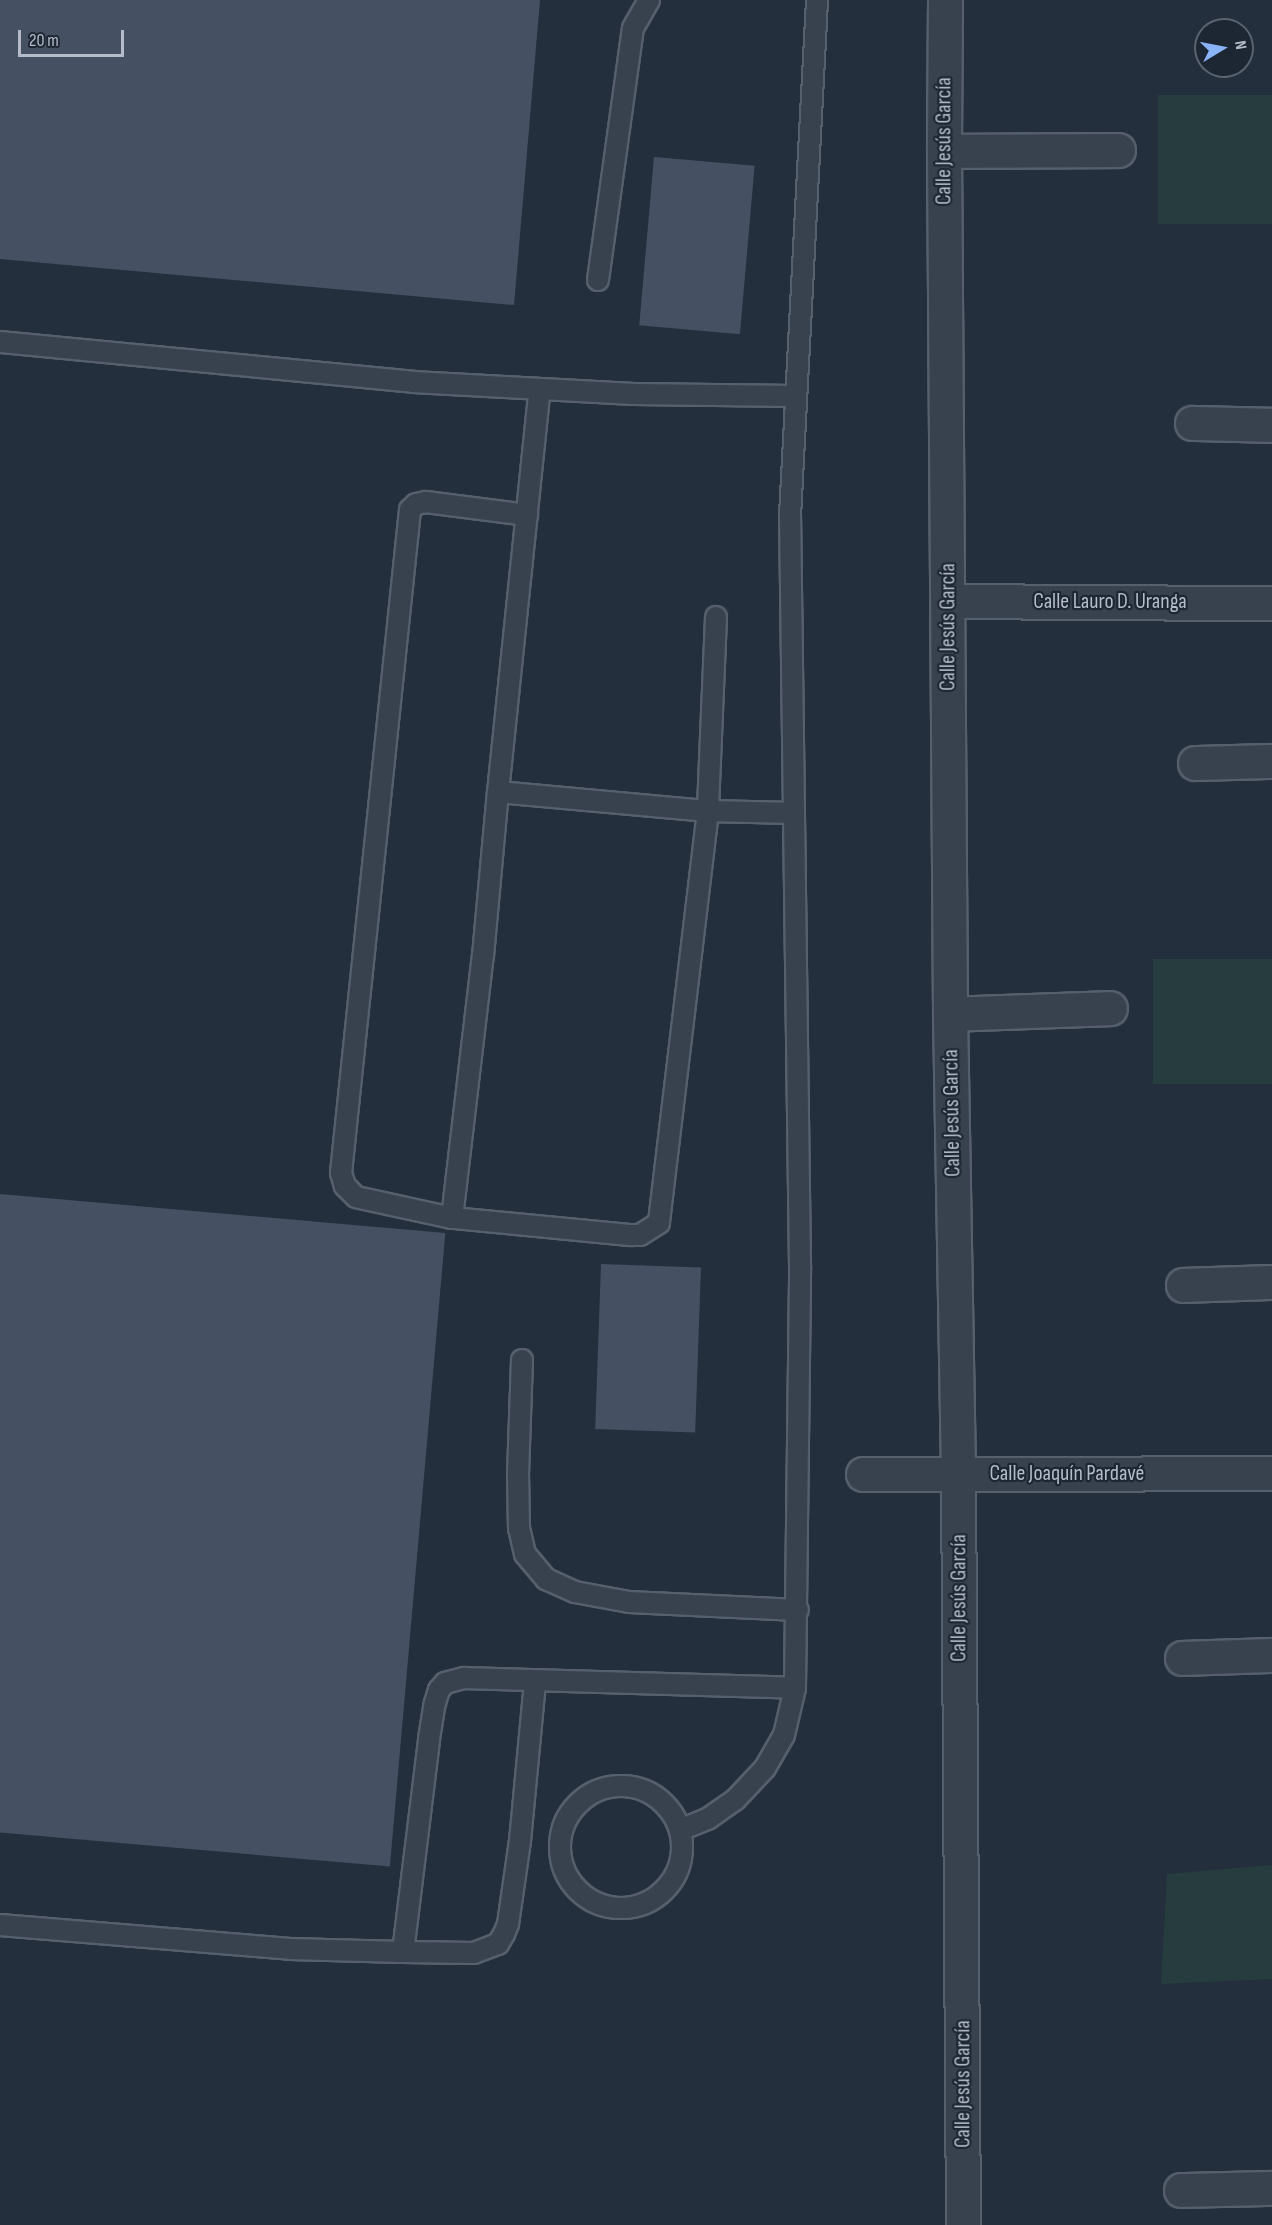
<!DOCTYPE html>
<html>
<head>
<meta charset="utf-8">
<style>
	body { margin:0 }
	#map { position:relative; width:1272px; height:2225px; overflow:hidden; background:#242f3e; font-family:"Sofia Sans Condensed",sans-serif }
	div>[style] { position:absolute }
	.green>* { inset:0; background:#263c3f; transform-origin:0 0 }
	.building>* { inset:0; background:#455162; transform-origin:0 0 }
	.roads { filter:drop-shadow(2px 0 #565f6c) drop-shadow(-2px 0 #565f6c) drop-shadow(0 2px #565f6c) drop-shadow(0 -2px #565f6c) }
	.lane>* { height:20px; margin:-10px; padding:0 10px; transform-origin:10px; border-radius:10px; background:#38414e }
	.lane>.ring { margin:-10px; padding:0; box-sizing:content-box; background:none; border:20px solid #38414e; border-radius:50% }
	.street>* { height:33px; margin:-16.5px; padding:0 16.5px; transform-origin:16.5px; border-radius:16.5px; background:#38414e }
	span { translate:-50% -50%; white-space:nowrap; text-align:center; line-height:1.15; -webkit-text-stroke:4.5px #1d2633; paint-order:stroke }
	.street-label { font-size:22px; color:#b4bcc9 }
	.north { position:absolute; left:1194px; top:18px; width:60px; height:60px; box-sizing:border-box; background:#1d2633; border:2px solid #59626f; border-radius:50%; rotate:80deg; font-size:16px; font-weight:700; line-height:24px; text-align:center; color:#b4bcc9 }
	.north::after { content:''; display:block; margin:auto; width:21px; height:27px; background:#8ab4f8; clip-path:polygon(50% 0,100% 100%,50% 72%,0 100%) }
	.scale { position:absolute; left:18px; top:30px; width:106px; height:27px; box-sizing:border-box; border:3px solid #b4bcc9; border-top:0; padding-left:8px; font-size:18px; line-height:21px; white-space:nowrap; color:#b4bcc9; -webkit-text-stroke:4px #1d2633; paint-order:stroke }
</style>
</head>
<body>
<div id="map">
	<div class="green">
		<div style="left:1272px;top:95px;width:129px;height:114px;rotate:90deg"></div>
		<div style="left:1272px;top:959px;width:125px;height:119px;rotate:90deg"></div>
		<div style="clip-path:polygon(1272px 1865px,1272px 1979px,1161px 1984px,1167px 1874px)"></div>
	</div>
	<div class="building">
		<div style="clip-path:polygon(0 0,540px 0,514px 305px,0 259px)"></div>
		<div style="left:654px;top:157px;width:101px;height:169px;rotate:5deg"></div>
		<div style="left:0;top:1194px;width:447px;height:636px;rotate:5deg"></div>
		<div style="left:601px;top:1264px;width:100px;height:165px;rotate:2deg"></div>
	</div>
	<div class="roads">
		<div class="lane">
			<div style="left:598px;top:280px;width:254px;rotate:-82.1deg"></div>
			<div style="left:633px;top:28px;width:32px;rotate:-60deg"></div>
			<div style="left:0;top:342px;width:415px;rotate:5.5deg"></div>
			<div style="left:413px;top:382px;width:221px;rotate:3.1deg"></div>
			<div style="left:634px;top:394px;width:162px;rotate:0.7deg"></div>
			<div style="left:716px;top:617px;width:194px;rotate:92.4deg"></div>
			<div style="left:708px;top:811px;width:415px;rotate:96.8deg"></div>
			<div style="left:659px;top:1223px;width:22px;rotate:148deg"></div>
			<div style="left:640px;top:1235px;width:10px;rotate:180deg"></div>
			<div style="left:630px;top:1235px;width:179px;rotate:-174.5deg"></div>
			<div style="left:452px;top:1218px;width:264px;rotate:-83.3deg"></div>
			<div style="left:483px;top:956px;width:165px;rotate:-84.8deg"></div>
			<div style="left:498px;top:792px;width:211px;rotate:5.2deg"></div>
			<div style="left:708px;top:811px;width:86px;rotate:1.3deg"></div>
			<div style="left:498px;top:792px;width:405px;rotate:-84.1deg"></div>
			<div style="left:452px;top:1218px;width:98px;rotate:-167.7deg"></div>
			<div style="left:356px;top:1197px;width:16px;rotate:-135deg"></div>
			<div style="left:345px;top:1186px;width:14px;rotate:-107deg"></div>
			<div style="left:341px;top:1173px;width:667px;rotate:-84.06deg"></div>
			<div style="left:410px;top:510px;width:8px;rotate:-45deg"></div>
			<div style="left:416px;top:504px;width:10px;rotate:-11deg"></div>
			<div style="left:426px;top:502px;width:102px;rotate:7.3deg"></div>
			<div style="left:522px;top:1360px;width:112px;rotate:92deg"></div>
			<div style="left:518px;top:1472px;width:56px;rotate:89deg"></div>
			<div style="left:519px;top:1528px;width:27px;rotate:77deg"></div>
			<div style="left:525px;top:1554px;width:33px;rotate:50deg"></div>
			<div style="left:546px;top:1579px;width:32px;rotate:24deg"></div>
			<div style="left:575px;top:1592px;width:55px;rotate:10.5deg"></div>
			<div style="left:629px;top:1602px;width:169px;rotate:2.7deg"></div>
			<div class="ring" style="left:560px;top:1786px;width:102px;height:102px"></div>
			<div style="left:680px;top:1830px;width:31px;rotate:-22deg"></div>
			<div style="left:709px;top:1818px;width:32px;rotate:-35deg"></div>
			<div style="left:735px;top:1800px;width:44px;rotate:-46.8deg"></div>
			<div style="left:765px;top:1768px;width:38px;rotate:-60deg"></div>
			<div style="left:784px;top:1735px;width:48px;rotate:-76.8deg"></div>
			<div style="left:795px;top:1688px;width:422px;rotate:-89.3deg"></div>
			<div style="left:800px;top:1266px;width:750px;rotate:-90.76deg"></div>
			<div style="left:790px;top:516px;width:517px;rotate:-87deg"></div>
			<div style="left:0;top:1925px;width:291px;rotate:4.7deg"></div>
			<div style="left:290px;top:1949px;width:113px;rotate:1.5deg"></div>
			<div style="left:403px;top:1952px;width:215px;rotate:-83deg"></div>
			<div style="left:429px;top:1739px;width:36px;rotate:-81deg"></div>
			<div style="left:435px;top:1703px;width:14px;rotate:-73deg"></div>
			<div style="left:439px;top:1690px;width:9px;rotate:-49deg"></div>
			<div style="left:445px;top:1683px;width:20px;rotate:-15deg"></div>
			<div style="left:464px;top:1678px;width:331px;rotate:1.7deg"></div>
			<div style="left:403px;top:1952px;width:71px;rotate:0.8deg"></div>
			<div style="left:474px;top:1953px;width:26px;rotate:-21deg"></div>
			<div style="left:498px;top:1944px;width:12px;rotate:-59deg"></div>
			<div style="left:504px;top:1934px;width:11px;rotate:-68deg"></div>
			<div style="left:508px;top:1924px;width:84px;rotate:-81.8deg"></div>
			<div style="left:520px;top:1841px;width:160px;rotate:-84.6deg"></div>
		</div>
		<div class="street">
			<div style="left:945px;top:0;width:151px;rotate:90.4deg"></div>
			<div style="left:944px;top:151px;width:863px;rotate:89.6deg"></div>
			<div style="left:950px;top:1014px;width:461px;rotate:89deg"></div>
			<div style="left:958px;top:1475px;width:750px;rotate:89.62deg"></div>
			<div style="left:944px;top:151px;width:174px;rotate:-0.3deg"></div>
			<div style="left:1192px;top:423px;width:80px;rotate:1.4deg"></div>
			<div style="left:949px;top:601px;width:323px;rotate:0.4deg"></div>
			<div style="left:1195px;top:763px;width:77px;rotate:-1.5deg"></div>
			<div style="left:950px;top:1014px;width:160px;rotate:-2.1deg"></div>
			<div style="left:1183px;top:1285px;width:89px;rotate:-1.9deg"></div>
			<div style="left:863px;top:1474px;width:409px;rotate:-0.1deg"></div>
			<div style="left:1182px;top:1658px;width:90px;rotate:-1.9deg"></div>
			<div style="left:1181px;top:2190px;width:91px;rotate:-1.3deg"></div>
		</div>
	</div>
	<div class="street-label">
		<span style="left:944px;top:141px;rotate:-90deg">Calle Jesús García</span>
		<span style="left:1110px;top:602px">Calle Lauro D. Uranga</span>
		<span style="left:948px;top:627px;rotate:-90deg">Calle Jesús García</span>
		<span style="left:952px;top:1113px;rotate:-91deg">Calle Jesús García</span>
		<span style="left:1067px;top:1474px">Calle Joaquín Pardavé</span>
		<span style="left:959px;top:1598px;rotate:-90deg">Calle Jesús García</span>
		<span style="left:963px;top:2084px;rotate:-90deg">Calle Jesús García</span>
	</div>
	<div class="north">N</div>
	<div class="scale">20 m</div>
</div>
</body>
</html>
